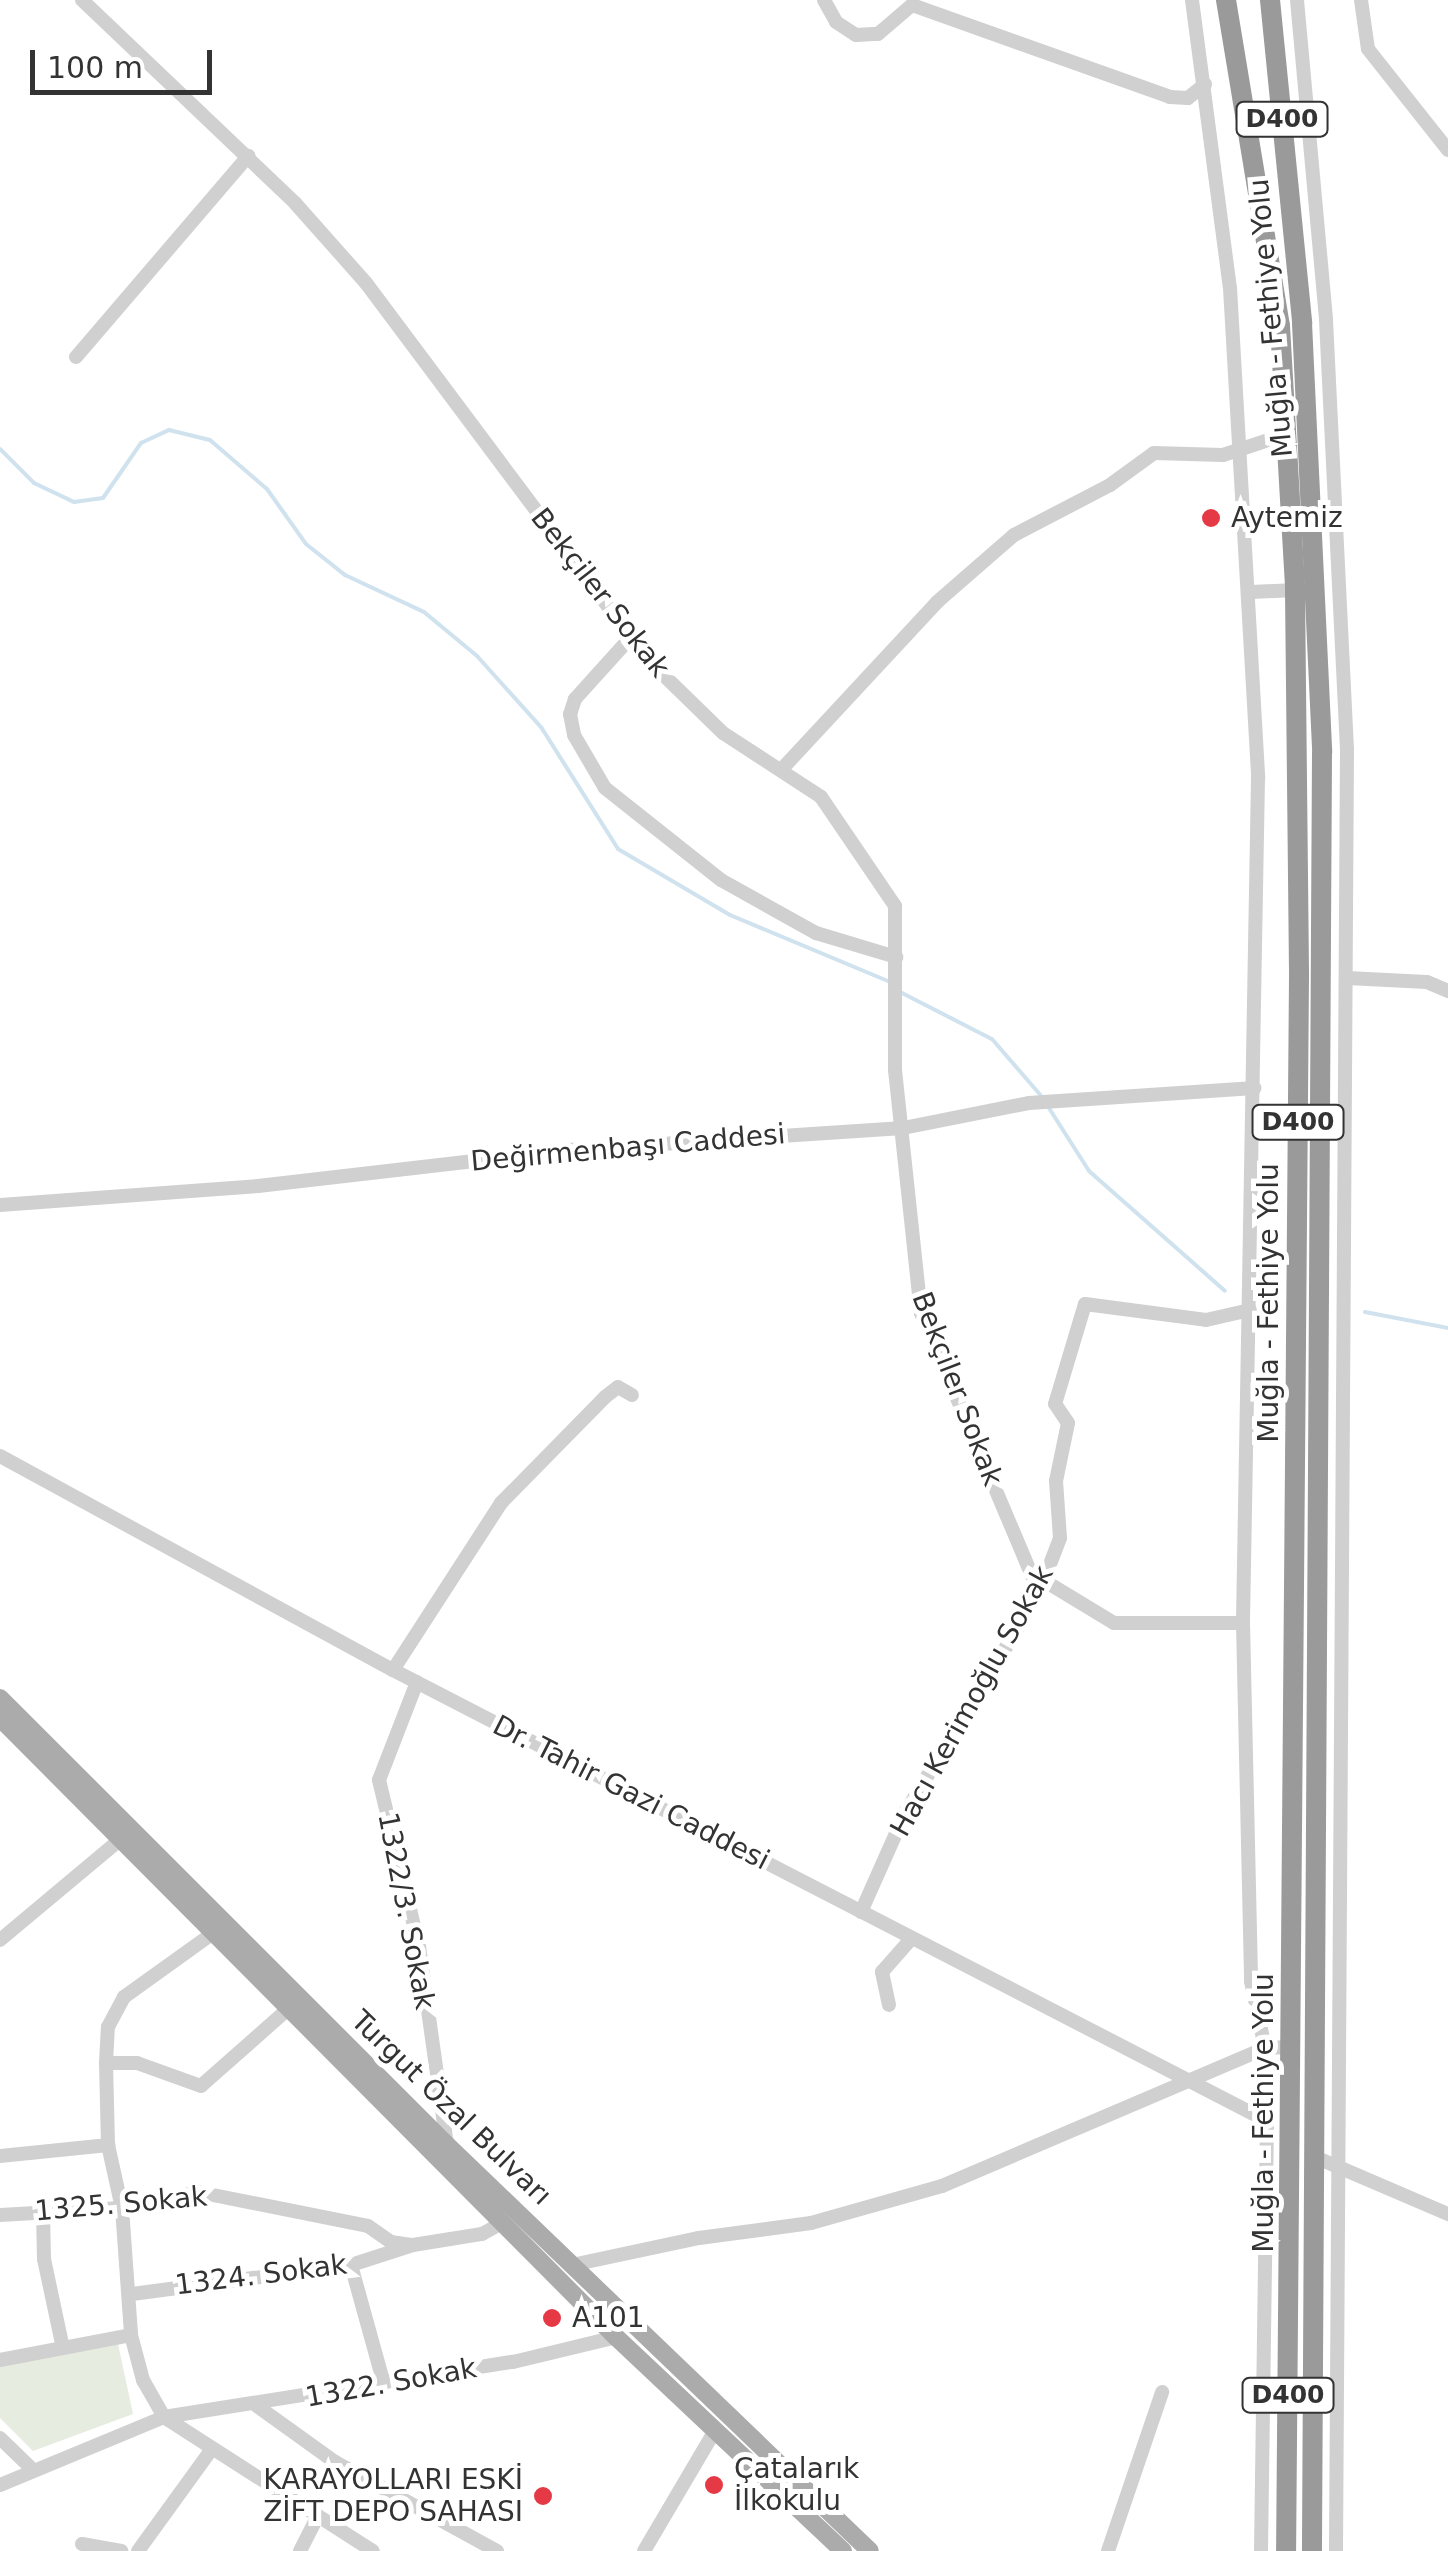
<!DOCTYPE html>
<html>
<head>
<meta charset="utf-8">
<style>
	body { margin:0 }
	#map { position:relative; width:1448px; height:2551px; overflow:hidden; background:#fff; font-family:"DejaVu Sans",sans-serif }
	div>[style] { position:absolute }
	.green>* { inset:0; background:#e6ecdf }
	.stream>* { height:4px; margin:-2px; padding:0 2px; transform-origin:2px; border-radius:2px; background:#cfe2ee }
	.minor>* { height:14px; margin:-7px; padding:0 7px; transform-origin:7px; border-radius:7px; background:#d0d0d0 }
	.major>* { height:18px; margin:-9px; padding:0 9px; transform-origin:9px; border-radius:9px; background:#ababab }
	.highway>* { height:20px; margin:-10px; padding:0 10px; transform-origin:10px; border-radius:10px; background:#9a9a9a }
	.dots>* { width:28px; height:28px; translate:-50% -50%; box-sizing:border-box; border:5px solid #fff; border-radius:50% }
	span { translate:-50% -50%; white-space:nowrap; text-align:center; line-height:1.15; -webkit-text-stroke:10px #fff; paint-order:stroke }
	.shield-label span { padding:2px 8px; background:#fff; border:2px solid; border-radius:8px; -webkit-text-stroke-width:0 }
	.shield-label { font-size:25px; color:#333; font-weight:700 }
	.street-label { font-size:28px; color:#333 }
	.poi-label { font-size:28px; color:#333 }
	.left { translate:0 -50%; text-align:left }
	.right { translate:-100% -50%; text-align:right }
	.scale { position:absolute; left:30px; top:50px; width:182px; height:45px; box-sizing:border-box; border:5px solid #333; border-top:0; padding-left:12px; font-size:30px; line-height:35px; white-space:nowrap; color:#333; -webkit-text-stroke:8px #fff; paint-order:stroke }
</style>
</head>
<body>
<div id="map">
	<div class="green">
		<div style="clip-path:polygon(118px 2344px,133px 2414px,33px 2451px,0 2418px,0 2365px)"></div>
	</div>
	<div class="stream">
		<div style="left:0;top:449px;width:48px;rotate:45deg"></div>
		<div style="left:34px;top:483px;width:44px;rotate:25.4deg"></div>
		<div style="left:74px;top:502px;width:29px;rotate:-8deg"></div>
		<div style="left:103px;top:498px;width:67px;rotate:-55.4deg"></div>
		<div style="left:141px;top:443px;width:31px;rotate:-25deg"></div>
		<div style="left:169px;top:430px;width:42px;rotate:13.7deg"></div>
		<div style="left:210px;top:440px;width:75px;rotate:40.7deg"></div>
		<div style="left:267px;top:489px;width:67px;rotate:54.7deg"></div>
		<div style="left:306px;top:544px;width:50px;rotate:38.5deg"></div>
		<div style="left:345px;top:575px;width:87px;rotate:25.1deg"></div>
		<div style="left:424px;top:612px;width:69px;rotate:39.7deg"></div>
		<div style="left:477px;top:656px;width:96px;rotate:48deg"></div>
		<div style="left:541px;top:727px;width:144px;rotate:57.7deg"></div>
		<div style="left:618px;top:849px;width:130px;rotate:30.5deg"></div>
		<div style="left:730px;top:915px;width:173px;rotate:22.7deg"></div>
		<div style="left:900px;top:992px;width:103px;rotate:27.1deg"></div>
		<div style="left:992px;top:1039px;width:77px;rotate:49.2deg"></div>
		<div style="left:1047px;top:1105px;width:78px;rotate:57.5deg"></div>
		<div style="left:1089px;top:1171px;width:181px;rotate:41.4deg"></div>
		<div style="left:1365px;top:1312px;width:85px;rotate:10.9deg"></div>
	</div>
	<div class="minor">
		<div style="left:82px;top:0;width:294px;rotate:43.6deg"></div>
		<div style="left:295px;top:203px;width:107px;rotate:48.4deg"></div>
		<div style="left:366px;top:283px;width:469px;rotate:53.2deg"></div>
		<div style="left:647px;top:659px;width:106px;rotate:44.2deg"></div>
		<div style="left:723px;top:733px;width:117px;rotate:33.1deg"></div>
		<div style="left:821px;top:797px;width:132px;rotate:55.8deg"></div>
		<div style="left:895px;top:906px;width:164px;rotate:90deg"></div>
		<div style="left:895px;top:1070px;width:244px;rotate:83.9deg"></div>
		<div style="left:921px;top:1313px;width:304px;rotate:67.1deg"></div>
		<div style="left:824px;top:0;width:25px;rotate:61deg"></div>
		<div style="left:836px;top:22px;width:24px;rotate:33deg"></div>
		<div style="left:856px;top:35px;width:22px;rotate:-3deg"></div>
		<div style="left:878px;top:34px;width:45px;rotate:-40.5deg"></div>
		<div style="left:912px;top:5px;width:274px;rotate:19.6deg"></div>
		<div style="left:1170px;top:97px;width:18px;rotate:3deg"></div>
		<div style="left:1188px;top:98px;width:22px;rotate:-39deg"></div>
		<div style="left:1192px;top:0;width:290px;rotate:82.5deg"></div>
		<div style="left:1230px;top:288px;width:491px;rotate:86.7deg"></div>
		<div style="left:1258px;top:778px;width:845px;rotate:91.02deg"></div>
		<div style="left:1243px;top:1623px;width:358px;rotate:88.7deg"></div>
		<div style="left:1251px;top:1981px;width:68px;rotate:78.2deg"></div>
		<div style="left:1265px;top:2048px;width:73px;rotate:88.4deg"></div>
		<div style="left:1267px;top:2121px;width:430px;rotate:90.8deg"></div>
		<div style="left:1297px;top:0;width:321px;rotate:84.8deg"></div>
		<div style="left:1326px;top:320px;width:430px;rotate:87.2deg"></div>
		<div style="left:1347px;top:749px;width:1802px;rotate:90.35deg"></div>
		<div style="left:1361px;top:0;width:49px;rotate:81.9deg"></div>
		<div style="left:1368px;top:49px;width:129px;rotate:51.6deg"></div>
		<div style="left:76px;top:357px;width:265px;rotate:-49.4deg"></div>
		<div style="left:1251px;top:592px;width:44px;rotate:-2.6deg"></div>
		<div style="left:631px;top:637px;width:84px;rotate:132.1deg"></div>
		<div style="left:575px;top:699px;width:16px;rotate:108deg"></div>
		<div style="left:570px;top:714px;width:21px;rotate:79deg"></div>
		<div style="left:574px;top:735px;width:61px;rotate:59.7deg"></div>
		<div style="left:605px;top:788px;width:148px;rotate:38.4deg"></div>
		<div style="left:721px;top:880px;width:109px;rotate:29.2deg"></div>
		<div style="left:816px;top:933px;width:84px;rotate:16.7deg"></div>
		<div style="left:782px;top:769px;width:228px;rotate:-47.1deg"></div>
		<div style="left:937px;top:602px;width:102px;rotate:-41deg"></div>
		<div style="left:1014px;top:535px;width:108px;rotate:-27.5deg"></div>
		<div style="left:1110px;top:485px;width:54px;rotate:-36deg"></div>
		<div style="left:1154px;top:453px;width:69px;rotate:1.7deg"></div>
		<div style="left:1223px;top:455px;width:67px;rotate:-18.2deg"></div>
		<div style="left:1347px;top:978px;width:80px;rotate:2.9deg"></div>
		<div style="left:1427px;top:982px;width:23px;rotate:23deg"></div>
		<div style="left:0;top:1205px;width:259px;rotate:-4.2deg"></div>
		<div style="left:258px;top:1186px;width:315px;rotate:-6.6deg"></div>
		<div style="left:571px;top:1150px;width:333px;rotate:-3.8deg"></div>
		<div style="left:903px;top:1128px;width:128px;rotate:-11.2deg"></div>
		<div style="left:1029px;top:1103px;width:226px;rotate:-3.8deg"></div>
		<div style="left:0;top:1456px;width:447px;rotate:28.6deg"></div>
		<div style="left:393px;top:1670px;width:984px;rotate:27.29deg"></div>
		<div style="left:1043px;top:1580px;width:83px;rotate:31.2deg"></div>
		<div style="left:1114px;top:1623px;width:129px"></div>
		<div style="left:393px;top:1670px;width:199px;rotate:-57.1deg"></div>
		<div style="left:501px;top:1503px;width:148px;rotate:-45.5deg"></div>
		<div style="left:605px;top:1397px;width:16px;rotate:-38deg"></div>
		<div style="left:618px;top:1387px;width:16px;rotate:30deg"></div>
		<div style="left:417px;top:1682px;width:105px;rotate:111.2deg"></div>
		<div style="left:379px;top:1780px;width:171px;rotate:76.5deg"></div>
		<div style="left:419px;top:1946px;width:201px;rotate:82deg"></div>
		<div style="left:861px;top:1912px;width:111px;rotate:-66deg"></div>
		<div style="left:906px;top:1811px;width:255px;rotate:-58.6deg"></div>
		<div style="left:1039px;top:1593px;width:59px;rotate:-69.1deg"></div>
		<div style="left:1060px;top:1538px;width:57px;rotate:-94deg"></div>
		<div style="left:1056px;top:1481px;width:59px;rotate:-78.3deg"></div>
		<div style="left:1068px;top:1423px;width:23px;rotate:-124deg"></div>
		<div style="left:1055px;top:1404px;width:104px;rotate:-73.3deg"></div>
		<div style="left:1085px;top:1304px;width:122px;rotate:7.5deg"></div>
		<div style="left:1206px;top:1320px;width:45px;rotate:-12.8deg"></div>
		<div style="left:0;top:1940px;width:158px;rotate:-39.9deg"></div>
		<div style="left:889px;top:2005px;width:34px;rotate:-102deg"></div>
		<div style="left:882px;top:1972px;width:45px;rotate:-48.6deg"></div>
		<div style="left:288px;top:2009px;width:116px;rotate:138.5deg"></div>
		<div style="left:201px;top:2086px;width:68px;rotate:-160.2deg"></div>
		<div style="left:137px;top:2063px;width:31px;rotate:180deg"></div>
		<div style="left:106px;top:2063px;width:82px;rotate:88.6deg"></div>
		<div style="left:108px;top:2145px;width:65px;rotate:77.5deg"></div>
		<div style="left:122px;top:2208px;width:127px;rotate:85.9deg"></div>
		<div style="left:131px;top:2335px;width:47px;rotate:75.1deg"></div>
		<div style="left:143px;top:2380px;width:43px;rotate:60.4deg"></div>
		<div style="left:164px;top:2417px;width:248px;rotate:32.7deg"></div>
		<div style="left:106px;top:2063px;width:36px;rotate:-87deg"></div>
		<div style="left:108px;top:2027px;width:34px;rotate:-62deg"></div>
		<div style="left:124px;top:1997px;width:110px;rotate:-35.7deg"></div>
		<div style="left:0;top:2156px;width:109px;rotate:-5.8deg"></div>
		<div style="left:1315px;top:2157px;width:145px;rotate:23.2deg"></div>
		<div style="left:43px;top:2212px;width:47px;rotate:88.8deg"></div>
		<div style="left:44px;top:2259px;width:87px;rotate:78deg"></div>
		<div style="left:0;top:2215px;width:122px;rotate:-3.3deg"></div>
		<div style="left:122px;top:2208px;width:78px;rotate:-11.9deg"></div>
		<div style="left:198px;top:2192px;width:173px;rotate:11.3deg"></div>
		<div style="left:368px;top:2226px;width:28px;rotate:35deg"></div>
		<div style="left:391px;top:2242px;width:22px;rotate:8deg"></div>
		<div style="left:351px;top:2265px;width:123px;rotate:74.5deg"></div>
		<div style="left:572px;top:2265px;width:130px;rotate:-12deg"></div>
		<div style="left:699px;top:2238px;width:113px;rotate:-7.6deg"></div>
		<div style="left:811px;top:2223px;width:136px;rotate:-15.8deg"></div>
		<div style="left:942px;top:2186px;width:351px;rotate:-23.1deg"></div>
		<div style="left:1265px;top:2048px;width:26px;rotate:-2deg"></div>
		<div style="left:132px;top:2294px;width:221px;rotate:-7.5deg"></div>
		<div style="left:351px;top:2265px;width:65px;rotate:-17.9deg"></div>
		<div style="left:413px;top:2245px;width:70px;rotate:-9.1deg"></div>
		<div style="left:482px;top:2234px;width:25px;rotate:-29deg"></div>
		<div style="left:0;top:2360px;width:133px;rotate:-10.8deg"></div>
		<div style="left:257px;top:2406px;width:96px;rotate:35.7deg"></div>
		<div style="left:335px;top:2462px;width:185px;rotate:28.8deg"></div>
		<div style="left:0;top:2438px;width:42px;rotate:44deg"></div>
		<div style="left:0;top:2485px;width:178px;rotate:-22.5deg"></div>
		<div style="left:164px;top:2417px;width:353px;rotate:-9deg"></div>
		<div style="left:513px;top:2362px;width:106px;rotate:-13.6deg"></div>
		<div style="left:82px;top:2544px;width:40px;rotate:10deg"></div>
		<div style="left:138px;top:2551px;width:125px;rotate:-54.1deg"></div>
		<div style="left:300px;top:2551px;width:39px;rotate:-63deg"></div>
		<div style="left:644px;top:2551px;width:138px;rotate:-59.5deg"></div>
		<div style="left:1108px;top:2551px;width:168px;rotate:-71.2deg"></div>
	</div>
	<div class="major">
		<div style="left:0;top:1698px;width:632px;rotate:45deg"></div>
		<div style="left:447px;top:2145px;width:586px;rotate:43.83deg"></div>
		<div style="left:0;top:1718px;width:873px;rotate:45.14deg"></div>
		<div style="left:616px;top:2337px;width:312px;rotate:43.3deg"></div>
	</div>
	<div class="highway">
		<div style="left:1226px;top:0;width:330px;rotate:80.6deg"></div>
		<div style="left:1280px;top:326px;width:264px;rotate:86.7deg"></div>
		<div style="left:1295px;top:590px;width:387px;rotate:89.4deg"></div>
		<div style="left:1299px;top:977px;width:1574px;rotate:90.47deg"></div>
		<div style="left:1270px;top:0;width:325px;rotate:84.3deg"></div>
		<div style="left:1302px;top:323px;width:430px;rotate:87.3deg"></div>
		<div style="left:1322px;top:753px;width:1798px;rotate:90.32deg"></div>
	</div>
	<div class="dots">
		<div style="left:1211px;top:518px;background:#e63946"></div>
		<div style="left:552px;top:2318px;background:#e63946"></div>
		<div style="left:714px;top:2485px;background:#e63946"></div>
		<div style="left:543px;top:2496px;background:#e63946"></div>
	</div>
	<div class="shield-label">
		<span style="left:1282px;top:119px">D400</span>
		<span style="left:1298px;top:1122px">D400</span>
		<span style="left:1288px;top:2395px">D400</span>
	</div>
	<div class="street-label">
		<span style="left:1271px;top:318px;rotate:-95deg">Muğla - Fethiye Yolu</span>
		<span style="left:600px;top:593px;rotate:52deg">Bekçiler Sokak</span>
		<span style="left:628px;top:1148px;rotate:-5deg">Değirmenbaşı Caddesi</span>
		<span style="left:1269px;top:1303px;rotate:-90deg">Muğla - Fethiye Yolu</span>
		<span style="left:957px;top:1389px;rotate:69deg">Bekçiler Sokak</span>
		<span style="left:972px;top:1701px;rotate:-61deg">Hacı Kerimoğlu Sokak</span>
		<span style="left:631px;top:1793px;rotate:27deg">Dr. Tahir Gazi Caddesi</span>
		<span style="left:406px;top:1911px;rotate:79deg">1322/3. Sokak</span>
		<span style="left:451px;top:2108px;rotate:44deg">Turgut Özal Bulvarı</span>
		<span style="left:1264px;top:2113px;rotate:-90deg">Muğla - Fethiye Yolu</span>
		<span style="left:121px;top:2204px;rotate:-5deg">1325. Sokak</span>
		<span style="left:261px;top:2275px;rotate:-7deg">1324. Sokak</span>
		<span style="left:391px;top:2383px;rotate:-10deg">1322. Sokak</span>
	</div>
	<div class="poi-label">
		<span class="left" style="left:1231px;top:518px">Aytemiz</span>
		<span class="left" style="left:572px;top:2318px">A101</span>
		<span class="left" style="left:734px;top:2485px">Çatalarık<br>İlkokulu</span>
		<span class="right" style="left:523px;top:2496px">KARAYOLLARI ESKİ<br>ZİFT DEPO SAHASI</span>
	</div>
	<div class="scale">100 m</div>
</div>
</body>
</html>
